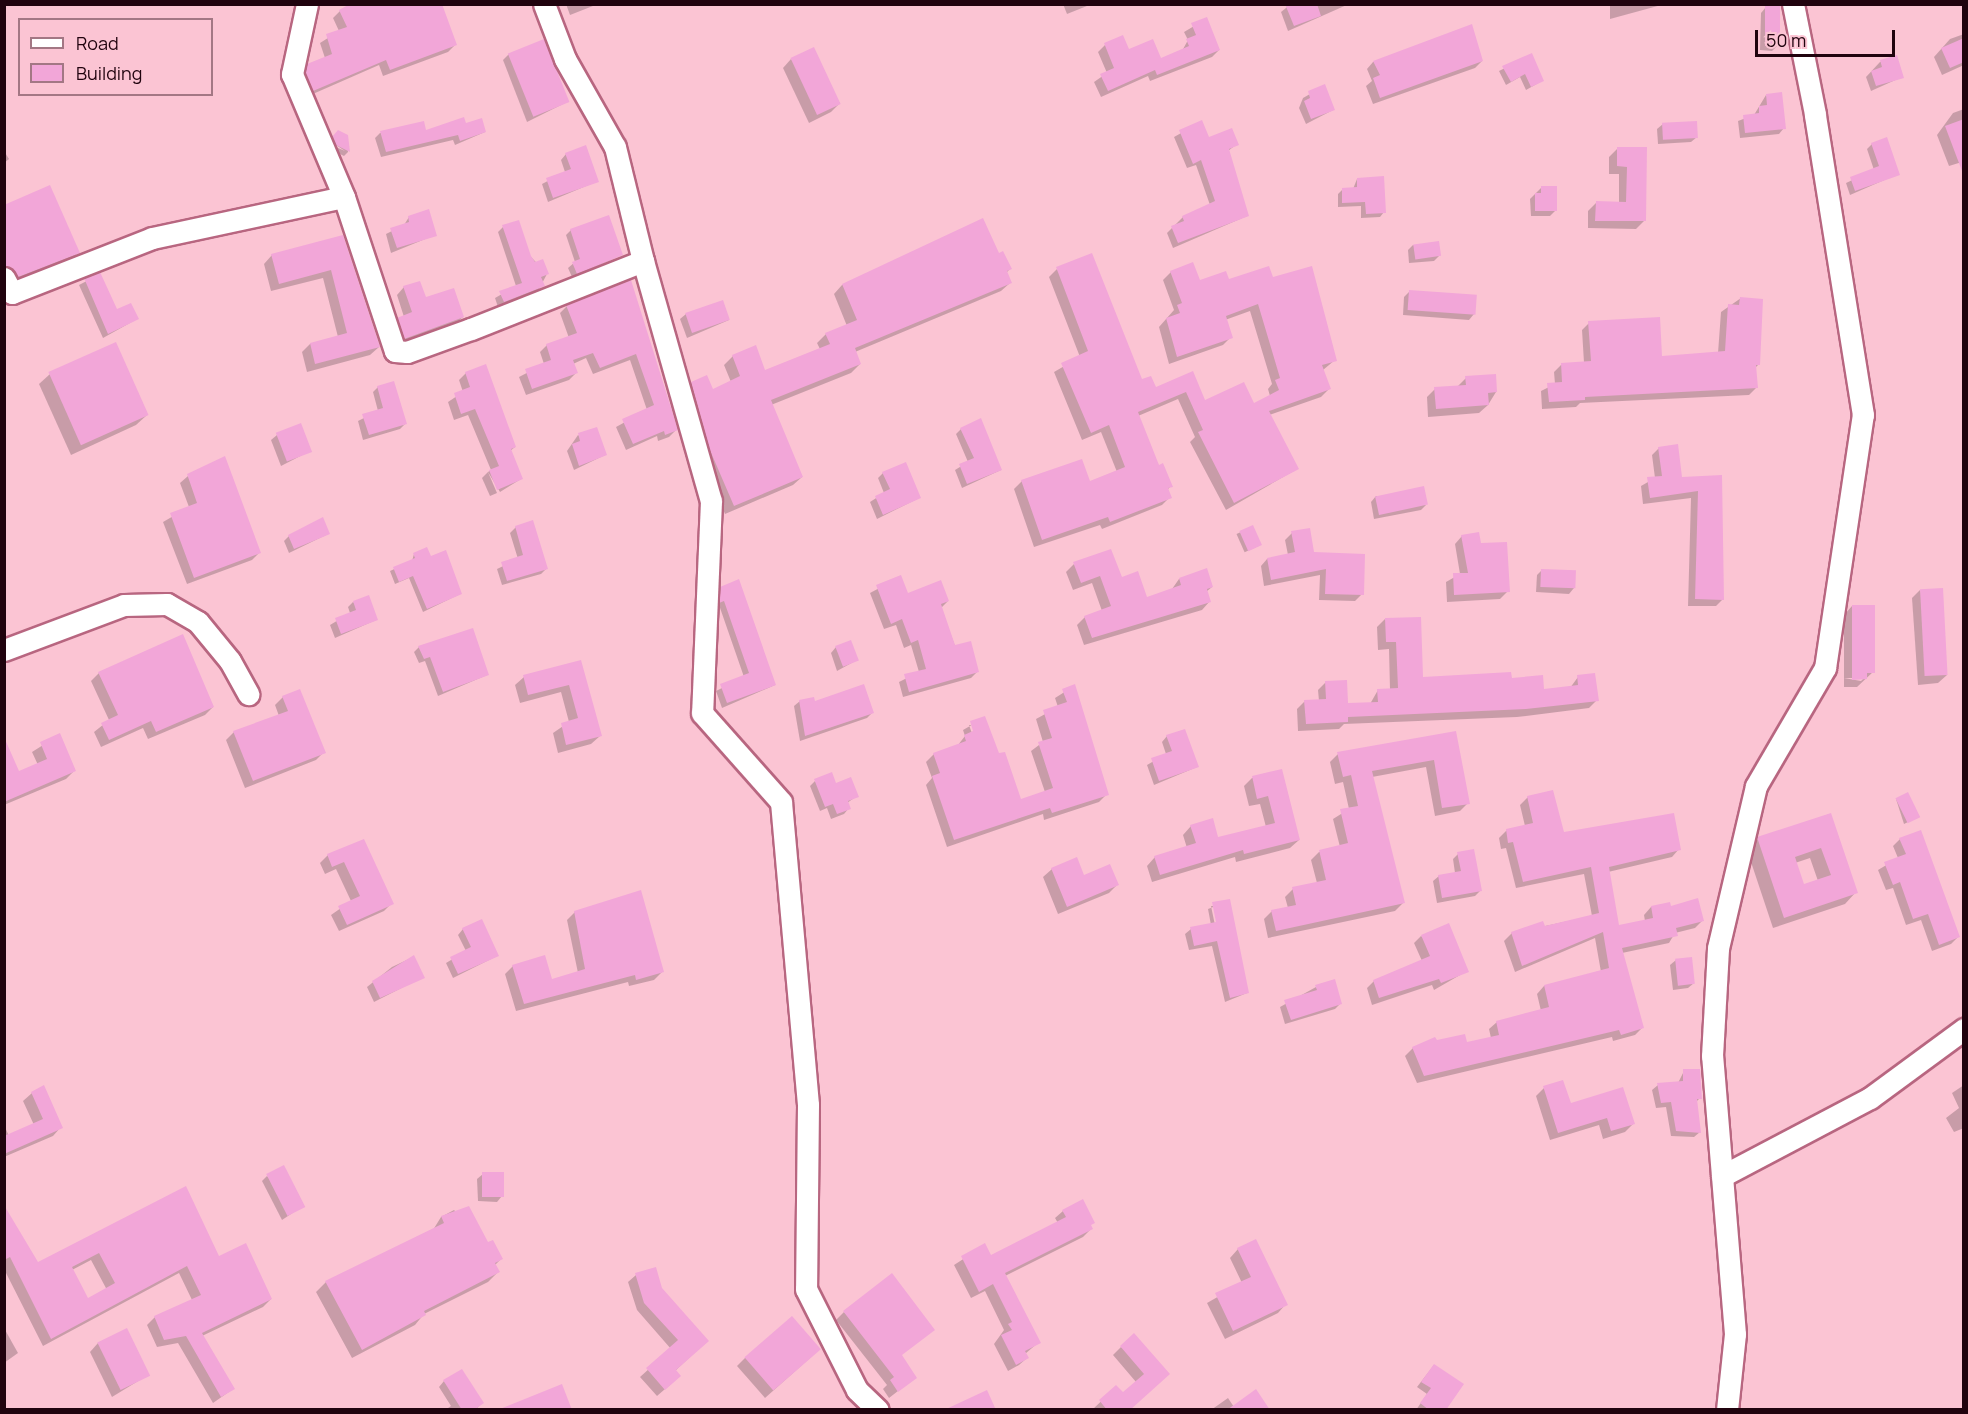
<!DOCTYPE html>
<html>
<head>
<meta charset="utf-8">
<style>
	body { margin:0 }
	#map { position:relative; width:1968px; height:1414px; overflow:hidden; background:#fbc4d3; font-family:Manrope,sans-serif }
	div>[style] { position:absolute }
	.shadow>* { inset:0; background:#0003; transform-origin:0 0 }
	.building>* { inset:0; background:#f2a6d8; transform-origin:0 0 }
	.roads { filter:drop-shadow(2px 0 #b86680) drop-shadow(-2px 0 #b86680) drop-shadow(0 2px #b86680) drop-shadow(0 -2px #b86680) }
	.minor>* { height:21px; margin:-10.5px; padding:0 10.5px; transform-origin:10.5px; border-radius:10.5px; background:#fff }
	span { translate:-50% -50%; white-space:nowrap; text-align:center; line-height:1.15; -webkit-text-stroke:4.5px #fbc4d3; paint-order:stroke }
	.frame { position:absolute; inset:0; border:6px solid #20030e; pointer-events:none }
	.legend { position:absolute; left:18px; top:18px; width:195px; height:78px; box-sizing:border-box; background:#fbc4d3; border:2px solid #a37784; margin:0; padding:8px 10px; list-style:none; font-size:18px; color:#20030e }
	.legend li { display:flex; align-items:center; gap:12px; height:30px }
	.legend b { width:30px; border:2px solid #a37784 }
	.scale { position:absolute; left:1755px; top:30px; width:140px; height:27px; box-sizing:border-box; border:3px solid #20030e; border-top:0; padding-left:8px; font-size:18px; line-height:21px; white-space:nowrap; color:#20030e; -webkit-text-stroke:4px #fbc4d3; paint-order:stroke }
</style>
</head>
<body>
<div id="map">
	<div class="shadow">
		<div style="clip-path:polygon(566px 4px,598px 4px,570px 15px)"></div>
		<div style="clip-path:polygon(1063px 4px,1092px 4px,1067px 14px)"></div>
		<div style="clip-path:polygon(1291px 4px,1349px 4px,1288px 31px,1281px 12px)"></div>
		<div style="clip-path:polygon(1610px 4px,1665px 4px,1610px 19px)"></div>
		<div style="clip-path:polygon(1766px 7px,1778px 45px,1772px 51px,1760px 50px,1761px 13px)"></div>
		<div style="clip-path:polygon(340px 11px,455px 45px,448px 52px,383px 76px,379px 65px,306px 97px,301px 72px,325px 58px,320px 43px,339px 31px,333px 18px)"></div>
		<div style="clip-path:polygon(1206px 19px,1219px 50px,1212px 57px,1150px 81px,1148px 76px,1101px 97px,1094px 82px,1107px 73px,1098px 52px,1105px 45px,1160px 60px,1182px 51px,1188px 40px,1184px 32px)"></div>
		<div style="clip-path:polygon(1964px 34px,1964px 65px,1942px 75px,1934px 57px,1950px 39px)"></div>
		<div style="clip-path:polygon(509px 54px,567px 102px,527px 122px,503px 60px)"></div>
		<div style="clip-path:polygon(1531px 55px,1542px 81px,1526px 90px,1520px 77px,1506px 85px,1499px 71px)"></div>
		<div style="clip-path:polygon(1896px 57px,1902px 77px,1871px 91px,1866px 77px,1880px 62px)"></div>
		<div style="clip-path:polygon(791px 59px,840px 103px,831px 112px,809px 123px,783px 68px)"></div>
		<div style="clip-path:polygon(1482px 61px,1475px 68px,1373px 104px,1366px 86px,1372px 81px,1367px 69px,1373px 62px)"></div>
		<div style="clip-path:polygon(1324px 86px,1333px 110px,1306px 124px,1299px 108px,1303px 98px)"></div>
		<div style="clip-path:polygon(1766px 95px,1784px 128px,1779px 134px,1740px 138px,1738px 121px,1754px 115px)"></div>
		<div style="clip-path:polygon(1964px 109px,1963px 166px,1962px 162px,1949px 166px,1937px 135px,1953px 113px)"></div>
		<div style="clip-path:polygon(1201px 122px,1208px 139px,1237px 144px,1228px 151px,1247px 216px,1173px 248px,1167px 233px,1183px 217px,1210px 205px,1196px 165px,1187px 168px,1174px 137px)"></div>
		<div style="clip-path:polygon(423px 123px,425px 132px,485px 132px,455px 145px,453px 140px,381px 157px,375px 138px,380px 133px)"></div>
		<div style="clip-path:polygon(1663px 124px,1697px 137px,1691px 142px,1658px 144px,1657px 129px)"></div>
		<div style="clip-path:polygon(347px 136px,348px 152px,344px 156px,332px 150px,329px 144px,345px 151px,330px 141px)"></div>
		<div style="clip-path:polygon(1872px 144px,1898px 174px,1850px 195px,1846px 183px,1874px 170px,1867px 149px)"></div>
		<div style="clip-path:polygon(1618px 148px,1645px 149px,1644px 221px,1636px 229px,1588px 228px,1588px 211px,1596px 203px,1619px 203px,1619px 174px,1609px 174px,1609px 157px)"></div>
		<div style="clip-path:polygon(4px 151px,9px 159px,4px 163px)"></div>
		<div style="clip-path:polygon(566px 154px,598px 181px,548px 202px,542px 184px,565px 172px,561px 160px)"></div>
		<div style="clip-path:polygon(1357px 179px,1384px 212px,1380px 217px,1361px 218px,1361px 206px,1338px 207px,1338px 194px,1343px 189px,1353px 189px)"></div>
		<div style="clip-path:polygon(1542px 187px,1555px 211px,1550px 216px,1531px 216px,1530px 199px)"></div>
		<div style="clip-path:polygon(4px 206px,78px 252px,68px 263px,4px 284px)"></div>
		<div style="clip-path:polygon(409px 217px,435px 235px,391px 253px,386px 234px,404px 225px)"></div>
		<div style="clip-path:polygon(503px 227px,547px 274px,538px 291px,498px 307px,495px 298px,516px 286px,498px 232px)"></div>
		<div style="clip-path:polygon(571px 230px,621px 255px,572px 277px,568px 268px,575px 262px,566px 235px)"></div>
		<div style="clip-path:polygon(342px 237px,379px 347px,370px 355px,307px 372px,302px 352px,310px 344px,338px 337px,323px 278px,271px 291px,264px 264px,272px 255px)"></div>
		<div style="clip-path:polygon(1413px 245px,1440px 255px,1434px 261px,1409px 263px,1408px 250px)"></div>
		<div style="clip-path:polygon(998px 255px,1010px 269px,1006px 273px,1010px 283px,1001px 291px,855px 352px,860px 364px,851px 373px,771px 405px,802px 477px,793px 485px,725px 514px,701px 457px,683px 392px,691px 383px,712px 391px,731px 382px,724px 365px,733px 356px,764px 372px,820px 349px,817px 343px,826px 334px,847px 326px,834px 294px,842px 285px)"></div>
		<div style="clip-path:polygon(1057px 269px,1141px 381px,1155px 389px,1192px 373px,1204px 402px,1253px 405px,1270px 396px,1268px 389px,1272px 384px,1250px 311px,1225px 320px,1231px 337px,1223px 345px,1169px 364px,1159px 327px,1174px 310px,1163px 280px,1171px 272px,1199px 282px,1272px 279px,1335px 360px,1323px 370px,1329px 389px,1321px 397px,1269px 415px,1297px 469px,1226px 510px,1190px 442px,1195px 437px,1178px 399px,1138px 416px,1158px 466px,1171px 486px,1167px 490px,1170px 497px,1162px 505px,1102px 529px,1100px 525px,1034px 547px,1014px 489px,1022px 481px,1089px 483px,1117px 472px,1101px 432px,1082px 440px,1054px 372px,1080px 357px,1049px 277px)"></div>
		<div style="clip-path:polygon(100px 274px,116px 311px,137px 319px,103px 338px,79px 285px)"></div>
		<div style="clip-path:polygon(630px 282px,676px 430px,669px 437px,658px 441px,657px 436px,626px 450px,616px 427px,647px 410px,630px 360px,593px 374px,586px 358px,573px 364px,576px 373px,569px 380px,526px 395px,519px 377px,544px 364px,540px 352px,547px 345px,569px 338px,560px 313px,567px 306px)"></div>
		<div style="clip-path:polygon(404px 287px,425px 299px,463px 317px,455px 324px,397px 345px,391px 326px,404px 317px,397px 295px)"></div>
		<div style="clip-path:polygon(1410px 291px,1474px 314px,1469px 320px,1403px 315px,1404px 297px)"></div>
		<div style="clip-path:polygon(1741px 298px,1759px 364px,1754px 369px,1756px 388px,1749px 395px,1580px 403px,1576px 407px,1542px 409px,1541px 391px,1555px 384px,1554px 372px,1561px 365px,1584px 363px,1582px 330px,1589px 323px,1661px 358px,1718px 353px,1721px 312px)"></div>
		<div style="clip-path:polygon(686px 314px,729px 320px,687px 338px,680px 319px)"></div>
		<div style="clip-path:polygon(466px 373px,515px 447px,510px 451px,521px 479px,500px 492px,488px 472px,491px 470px,468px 415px,454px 420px,448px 402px,463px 392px,459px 380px)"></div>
		<div style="clip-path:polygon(50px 374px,147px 415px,136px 425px,71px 455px,39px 384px)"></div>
		<div style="clip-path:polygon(1466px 378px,1496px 392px,1488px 405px,1479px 413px,1428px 417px,1427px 397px,1435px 389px,1458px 386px)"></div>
		<div style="clip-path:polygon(378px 387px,405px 424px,400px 429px,363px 440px,358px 421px,378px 411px,373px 392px)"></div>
		<div style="clip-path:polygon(961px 429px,1001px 470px,962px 488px,955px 470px,968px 462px,956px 434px)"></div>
		<div style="clip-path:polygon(277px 435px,310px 451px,281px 466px,271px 440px)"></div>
		<div style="clip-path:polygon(578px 435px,605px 455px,574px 470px,567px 451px)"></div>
		<div style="clip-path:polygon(1659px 448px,1681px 479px,1721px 477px,1723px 599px,1716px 606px,1688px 606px,1691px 498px,1643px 504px,1641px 486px,1655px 478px,1652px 455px)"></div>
		<div style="clip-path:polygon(488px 472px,497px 493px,490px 496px,482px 478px)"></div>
		<div style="clip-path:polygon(883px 473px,919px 498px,877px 519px,870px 502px,884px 493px,878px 478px)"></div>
		<div style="clip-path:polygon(188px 476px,259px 553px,252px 560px,187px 584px,163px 522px,189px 507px,180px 483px)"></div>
		<div style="clip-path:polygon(1376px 496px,1426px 505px,1421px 510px,1374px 519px,1371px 502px)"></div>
		<div style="clip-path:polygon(516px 527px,546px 569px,541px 574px,502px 585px,497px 569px,518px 559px,510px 533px)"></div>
		<div style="left:1252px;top:527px;width:20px;height:17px;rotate:66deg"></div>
		<div style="clip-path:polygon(1292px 533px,1313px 553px,1362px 594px,1355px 601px,1319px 600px,1320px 575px,1264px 586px,1261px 566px,1267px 559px,1288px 555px,1285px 540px)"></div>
		<div style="clip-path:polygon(328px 534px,289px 553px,284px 541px,289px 536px)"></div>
		<div style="clip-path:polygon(1462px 536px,1480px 545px,1508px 591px,1500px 599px,1447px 602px,1446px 582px,1460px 574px,1455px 544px)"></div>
		<div style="clip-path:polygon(414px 554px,430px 558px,460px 594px,423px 612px,409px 578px,395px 584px,390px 571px,412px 561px)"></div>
		<div style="clip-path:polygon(1074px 564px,1121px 579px,1146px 599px,1172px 589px,1179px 579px,1212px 587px,1206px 592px,1210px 601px,1202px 610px,1084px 645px,1077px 625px,1085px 617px,1102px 611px,1092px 583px,1073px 590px,1066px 572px)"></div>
		<div style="clip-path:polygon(1542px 570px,1574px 588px,1569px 594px,1536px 592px,1537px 575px)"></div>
		<div style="clip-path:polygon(900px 577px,907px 595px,948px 601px,941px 608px,955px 646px,978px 671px,971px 678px,903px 697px,899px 682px,919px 672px,911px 645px,904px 648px,896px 625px,884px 629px,870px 593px)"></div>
		<div style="clip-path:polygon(721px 588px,775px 685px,722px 708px,716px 691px,744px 677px,719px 605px,715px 607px,715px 594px)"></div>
		<div style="clip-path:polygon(1920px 590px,1947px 675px,1938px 683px,1918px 685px,1912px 598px)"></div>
		<div style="clip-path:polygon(353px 602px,376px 620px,335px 638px,330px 625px,350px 613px,348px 607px)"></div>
		<div style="clip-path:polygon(evenodd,1852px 606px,1873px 672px,1857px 687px,1844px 687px,1844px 615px,1852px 606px,1844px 678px,1864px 678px,1861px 681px,1844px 678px)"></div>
		<div style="clip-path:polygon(1385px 619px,1422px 679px,1510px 680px,1543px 691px,1570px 688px,1578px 677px,1597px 700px,1589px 708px,1517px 717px,1344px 724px,1339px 729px,1298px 731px,1297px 709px,1305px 701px,1319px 701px,1318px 690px,1326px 682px,1346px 704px,1370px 704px,1378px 690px,1390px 690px,1389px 649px,1378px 650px,1377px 627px)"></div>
		<div style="clip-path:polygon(182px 636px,213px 707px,205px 715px,148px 739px,143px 728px,101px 747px,94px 732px,109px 720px,91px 681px,99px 673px)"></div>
		<div style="clip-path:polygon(419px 647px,487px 675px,438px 696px,425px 661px,419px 663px,414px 652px)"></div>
		<div style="clip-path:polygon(836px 647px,857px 660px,837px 671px,831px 653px)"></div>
		<div style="clip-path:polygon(580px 662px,600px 736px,591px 744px,558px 753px,553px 733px,569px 722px,561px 692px,520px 703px,515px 685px,524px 677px)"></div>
		<div style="clip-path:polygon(evenodd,1074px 686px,1107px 794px,1099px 802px,1044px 820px,1043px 814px,947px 847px,926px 785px,932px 778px,926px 762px,934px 754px,958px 745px,965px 736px,963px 730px,984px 718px,998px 755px,1004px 753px,1020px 801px,1045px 792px,1031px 751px,1043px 742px,1036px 719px,1058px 707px,1055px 698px,1074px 686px,969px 725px,972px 725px,977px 738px,974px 739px,969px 725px)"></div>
		<div style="clip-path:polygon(283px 697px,324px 752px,316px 760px,245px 788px,226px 740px,234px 732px,279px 716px,275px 705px)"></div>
		<div style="clip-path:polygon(800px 701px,814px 703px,873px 712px,867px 718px,800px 741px,794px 706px)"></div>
		<div style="clip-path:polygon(1455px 733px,1468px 803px,1460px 811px,1435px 816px,1426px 767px,1372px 777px,1403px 903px,1395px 911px,1268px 938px,1264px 919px,1272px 911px,1288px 908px,1285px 897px,1293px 889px,1317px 883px,1311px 860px,1319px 852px,1340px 847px,1333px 819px,1349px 809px,1343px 782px,1335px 784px,1330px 762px,1338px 754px)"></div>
		<div style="clip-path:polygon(59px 735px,75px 770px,66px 779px,4px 805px,4px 765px,19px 773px,38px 765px,32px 752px)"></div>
		<div style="clip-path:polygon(1167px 736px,1197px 767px,1154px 785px,1147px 765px,1166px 754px,1162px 742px)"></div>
		<div style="clip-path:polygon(1281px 771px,1299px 840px,1290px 848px,1236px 862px,1235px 857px,1152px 882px,1147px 866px,1155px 857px,1187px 848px,1183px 835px,1191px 826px,1217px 839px,1266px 827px,1260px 804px,1249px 806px,1244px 786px,1252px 778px)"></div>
		<div style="clip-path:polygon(815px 781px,836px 785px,857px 796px,847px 803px,849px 808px,844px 814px,831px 819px,827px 808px,820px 811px,810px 786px)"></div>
		<div style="clip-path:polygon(1528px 797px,1563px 834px,1679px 849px,1672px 857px,1608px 872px,1618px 927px,1645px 921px,1644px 915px,1651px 907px,1670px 908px,1703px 920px,1695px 928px,1675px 933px,1669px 943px,1622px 953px,1642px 1028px,1635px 1035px,1613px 1041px,1612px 1037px,1417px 1083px,1405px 1056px,1413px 1048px,1436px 1042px,1465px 1044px,1491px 1038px,1489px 1029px,1497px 1022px,1541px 1011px,1537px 994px,1544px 986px,1601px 972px,1595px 938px,1515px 972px,1504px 941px,1512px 933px,1592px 916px,1584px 874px,1516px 888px,1506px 848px,1501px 849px,1499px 838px,1507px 830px,1525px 826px,1520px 805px)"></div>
		<div style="clip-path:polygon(1896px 799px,1916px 818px,1904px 824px)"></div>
		<div style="clip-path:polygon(evenodd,1830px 814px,1856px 892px,1845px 904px,1773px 928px,1747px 850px,1758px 839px,1830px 814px,1810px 858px,1818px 881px,1803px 886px,1795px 863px,1810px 858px)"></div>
		<div style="clip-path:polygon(1900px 839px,1958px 937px,1951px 944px,1932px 951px,1921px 920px,1906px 925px,1893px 888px,1886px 890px,1878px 870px,1898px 858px,1893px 846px)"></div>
		<div style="clip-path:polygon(363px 841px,392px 903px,384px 911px,339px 931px,331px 915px,351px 901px,336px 869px,325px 874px,320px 863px,328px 855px)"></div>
		<div style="clip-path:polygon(1458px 854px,1480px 891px,1475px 896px,1437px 903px,1433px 881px,1439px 876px,1455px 873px,1453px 859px)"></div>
		<div style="clip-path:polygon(1052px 869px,1083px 877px,1117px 885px,1109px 893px,1058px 914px,1043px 877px)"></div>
		<div style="clip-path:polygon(evenodd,1229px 901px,1247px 993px,1225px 1002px,1212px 946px,1189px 950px,1185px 934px,1191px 929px,1211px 925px,1208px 909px,1229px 901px,1211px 906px,1214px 906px,1219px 929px,1216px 930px,1211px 906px)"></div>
		<div style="clip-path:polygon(575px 912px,662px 972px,654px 980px,629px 986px,628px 982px,516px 1011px,505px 974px,513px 966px,551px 981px,578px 973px,567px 920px)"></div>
		<div style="clip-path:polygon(463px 929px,497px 956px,453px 978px,446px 963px,466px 951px,458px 935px)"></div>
		<div style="clip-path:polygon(1421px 936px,1467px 971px,1434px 990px,1432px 985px,1372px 1005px,1367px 988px,1374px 981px,1422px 961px,1414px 943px)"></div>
		<div style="clip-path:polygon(413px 957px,423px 977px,374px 1002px,367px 987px,392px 967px)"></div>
		<div style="clip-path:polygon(1676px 960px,1694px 983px,1688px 988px,1673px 990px,1670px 965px)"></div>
		<div style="clip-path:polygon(1316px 987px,1340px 1004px,1335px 1009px,1285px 1024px,1280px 1007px)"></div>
		<div style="clip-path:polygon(1684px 1071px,1700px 1098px,1696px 1102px,1700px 1132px,1694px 1137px,1671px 1136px,1666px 1107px,1656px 1108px,1652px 1090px,1658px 1085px,1678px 1083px)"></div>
		<div style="clip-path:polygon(1964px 1085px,1964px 1128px,1954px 1132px,1946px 1118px,1959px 1108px,1952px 1093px)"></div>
		<div style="clip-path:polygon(1544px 1088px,1570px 1105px,1633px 1124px,1625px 1132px,1603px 1139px,1599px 1125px,1550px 1140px,1536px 1096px)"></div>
		<div style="clip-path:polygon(32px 1093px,61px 1127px,53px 1136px,4px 1157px,4px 1125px,9px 1136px,34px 1125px,23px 1101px)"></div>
		<div style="clip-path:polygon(483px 1174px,502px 1196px,497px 1202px,478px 1201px,477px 1179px)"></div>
		<div style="clip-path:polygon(267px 1176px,303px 1206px,282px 1220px,262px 1181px)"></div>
		<div style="clip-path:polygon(evenodd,185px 1188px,218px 1258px,271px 1299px,263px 1307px,202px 1336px,233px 1389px,213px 1403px,178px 1343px,157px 1347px,147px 1325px,155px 1317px,192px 1300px,179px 1273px,43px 1346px,4px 1269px,4px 1207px,37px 1264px,185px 1188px,91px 1260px,107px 1290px,88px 1300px,72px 1270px,91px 1260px)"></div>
		<div style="clip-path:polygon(454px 1210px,501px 1259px,495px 1265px,498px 1272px,488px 1282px,424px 1314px,415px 1325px,352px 1358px,316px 1292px,326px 1282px,433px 1230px,441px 1217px)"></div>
		<div style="clip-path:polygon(1063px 1211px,1091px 1229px,1083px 1237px,1005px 1276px,1039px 1342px,1025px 1354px,1027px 1358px,1019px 1365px,1008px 1371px,994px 1344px,1004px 1330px,985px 1291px,971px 1298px,954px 1265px,985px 1245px,990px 1257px,1058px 1223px,1055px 1218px)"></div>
		<div style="clip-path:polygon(1238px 1249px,1286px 1304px,1278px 1313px,1225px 1339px,1207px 1303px,1242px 1283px,1230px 1258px)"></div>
		<div style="clip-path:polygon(636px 1275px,661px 1289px,707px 1341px,675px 1371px,672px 1383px,657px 1396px,640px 1377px,671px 1349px,637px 1310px,628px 1282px)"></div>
		<div style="clip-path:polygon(844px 1312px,916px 1377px,889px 1398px,883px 1389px,887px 1385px,836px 1320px)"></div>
		<div style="clip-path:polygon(4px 1328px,18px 1353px,4px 1363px)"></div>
		<div style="clip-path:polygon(98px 1343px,148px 1375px,112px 1397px,90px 1352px)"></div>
		<div style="clip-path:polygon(1121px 1347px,1168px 1374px,1129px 1410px,1092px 1410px,1116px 1387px,1123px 1394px,1136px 1382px,1113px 1355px)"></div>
		<div style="clip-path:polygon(811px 1357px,765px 1398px,737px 1366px,745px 1358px)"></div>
		<div style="clip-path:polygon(1434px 1365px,1445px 1410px,1416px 1410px,1427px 1394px,1417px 1387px)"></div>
		<div style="clip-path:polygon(444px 1381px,482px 1403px,475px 1410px,445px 1410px,451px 1406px,439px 1387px)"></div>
		<div style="clip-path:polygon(1228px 1398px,1234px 1407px,1261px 1410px,1211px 1410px)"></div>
	</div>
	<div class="building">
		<div style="clip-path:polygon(350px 4px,442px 4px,457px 45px,390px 70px,386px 60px,313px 91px,305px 73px,307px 64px,332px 54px,326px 34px,347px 27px,339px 10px)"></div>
		<div style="clip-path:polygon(1285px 4px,1317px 4px,1321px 16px,1294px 26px)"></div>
		<div style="left:1765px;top:6px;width:15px;height:40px"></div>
		<div style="clip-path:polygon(1207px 17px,1220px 50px,1157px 75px,1155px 70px,1108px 91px,1100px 74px,1114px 68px,1104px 43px,1123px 35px,1129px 49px,1153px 39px,1161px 58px,1189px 46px,1186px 39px,1196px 35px,1191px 23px)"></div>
		<div style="clip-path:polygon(1472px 24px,1483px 61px,1380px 98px,1373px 78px,1380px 75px,1373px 61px)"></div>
		<div style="clip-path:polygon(1964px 38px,1964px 62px,1950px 68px,1941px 48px)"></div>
		<div style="left:544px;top:39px;width:68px;height:39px;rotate:68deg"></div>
		<div style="left:814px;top:47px;width:63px;height:26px;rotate:65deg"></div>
		<div style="clip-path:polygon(1532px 53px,1544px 81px,1531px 87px,1525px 74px,1511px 82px,1502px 66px)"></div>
		<div style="clip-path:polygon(1897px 55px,1904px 78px,1876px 86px,1871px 71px,1882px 67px,1880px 60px)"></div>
		<div style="clip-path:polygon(1325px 84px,1335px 110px,1311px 119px,1304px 101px,1310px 98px,1308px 91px)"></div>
		<div style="clip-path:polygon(1782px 92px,1786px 129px,1745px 133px,1743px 115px,1759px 113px,1759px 106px,1767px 105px,1766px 94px)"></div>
		<div style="clip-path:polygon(464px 117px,466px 123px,482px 118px,486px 132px,460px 141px,458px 135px,386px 152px,380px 131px,424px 121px,426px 130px)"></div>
		<div style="clip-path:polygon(1964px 119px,1964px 171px,1962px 171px,1945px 126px)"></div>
		<div style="clip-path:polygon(1202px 120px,1209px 137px,1232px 128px,1239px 145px,1229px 149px,1249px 216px,1178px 243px,1171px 226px,1184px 221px,1182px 216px,1215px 201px,1201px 160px,1193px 164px,1179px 130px)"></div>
		<div style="left:1697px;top:121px;width:17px;height:35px;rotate:87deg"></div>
		<div style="clip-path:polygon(338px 130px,348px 135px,350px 152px,336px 145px,332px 137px)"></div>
		<div style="clip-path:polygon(1887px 137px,1900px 175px,1855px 191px,1850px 177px,1879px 166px,1871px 143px)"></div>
		<div style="clip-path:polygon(586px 145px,599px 182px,553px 198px,546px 178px,571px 169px,565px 153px)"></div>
		<div style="clip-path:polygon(1617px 147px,1647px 147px,1646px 221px,1595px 221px,1596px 201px,1626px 202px,1627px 167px,1617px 166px)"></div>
		<div style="clip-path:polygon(1384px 176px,1386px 213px,1366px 214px,1365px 202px,1342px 203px,1342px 188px,1357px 187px,1357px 178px)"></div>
		<div style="clip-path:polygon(50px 185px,80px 253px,18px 277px,4px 265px,4px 205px)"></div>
		<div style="clip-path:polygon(1541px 186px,1557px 186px,1557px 211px,1535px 211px,1535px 193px,1541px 193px)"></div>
		<div style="clip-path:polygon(429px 209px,437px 236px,397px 248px,390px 228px,409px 222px,408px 216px)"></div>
		<div style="clip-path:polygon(609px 215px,623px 255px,577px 274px,572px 262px,580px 259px,570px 229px)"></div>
		<div style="clip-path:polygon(983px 218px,999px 253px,1003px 251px,1012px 269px,1007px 271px,1012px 283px,855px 348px,861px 364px,771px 400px,803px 477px,734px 506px,709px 448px,691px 382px,707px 375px,713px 389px,740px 376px,732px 355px,756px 345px,765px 370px,830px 344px,825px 333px,857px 320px,842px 284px)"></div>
		<div style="clip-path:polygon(519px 220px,531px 256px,535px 262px,543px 259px,549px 274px,541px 277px,545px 286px,504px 302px,499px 291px,522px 283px,502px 225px)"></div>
		<div style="clip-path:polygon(343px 235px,380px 347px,315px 364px,310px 343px,347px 333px,331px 270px,279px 284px,271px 254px)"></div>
		<div style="left:1439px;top:241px;width:15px;height:26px;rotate:82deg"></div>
		<div style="clip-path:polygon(1092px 253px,1142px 379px,1151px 376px,1156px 387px,1193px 371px,1205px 400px,1244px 382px,1254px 403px,1279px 390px,1275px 380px,1280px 378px,1258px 304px,1226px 316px,1233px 338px,1177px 357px,1166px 318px,1180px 313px,1177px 305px,1182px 303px,1170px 271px,1193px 262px,1200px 280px,1226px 271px,1229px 279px,1269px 266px,1273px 277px,1312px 266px,1337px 361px,1322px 365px,1331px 389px,1269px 411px,1299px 469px,1234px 503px,1198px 432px,1203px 430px,1186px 392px,1138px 412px,1159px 465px,1163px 463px,1173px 487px,1168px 488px,1172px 498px,1110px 522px,1108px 517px,1042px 540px,1021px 480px,1082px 459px,1090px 481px,1125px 467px,1109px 425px,1091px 433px,1061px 363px,1088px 351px,1056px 267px)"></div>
		<div style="clip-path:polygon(100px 272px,117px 309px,131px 303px,139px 319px,108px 334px,84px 278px)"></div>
		<div style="clip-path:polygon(631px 280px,678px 430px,665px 435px,664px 431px,633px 444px,622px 419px,654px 405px,636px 354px,600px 368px,593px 353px,573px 360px,578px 373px,532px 389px,525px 369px,551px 360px,546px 344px,577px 333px,566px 305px)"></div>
		<div style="clip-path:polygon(420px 281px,426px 297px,454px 288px,464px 317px,404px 339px,397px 318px,412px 312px,403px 286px)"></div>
		<div style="left:1409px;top:290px;width:68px;height:20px;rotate:4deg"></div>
		<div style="clip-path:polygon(1740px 297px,1763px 299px,1760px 365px,1756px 365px,1758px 388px,1585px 397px,1585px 400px,1549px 402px,1547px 383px,1562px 382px,1561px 363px,1591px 361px,1588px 321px,1660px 317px,1662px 356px,1725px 351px,1728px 304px,1739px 305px)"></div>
		<div style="left:723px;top:300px;width:21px;height:40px;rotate:71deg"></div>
		<div style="left:116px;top:342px;width:80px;height:74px;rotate:66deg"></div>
		<div style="clip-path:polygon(486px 364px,516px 447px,511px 449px,523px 479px,497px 490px,489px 470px,499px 466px,475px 409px,461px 414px,454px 393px,470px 387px,465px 372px)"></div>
		<div style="clip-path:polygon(1496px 374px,1497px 392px,1488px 393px,1489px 405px,1436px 409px,1434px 387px,1466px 385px,1465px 376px)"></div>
		<div style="clip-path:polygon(394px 381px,407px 424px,369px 435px,362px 414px,383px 408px,377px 386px)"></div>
		<div style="clip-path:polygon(981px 418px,1002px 470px,967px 484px,959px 464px,974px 458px,960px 428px)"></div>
		<div style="left:301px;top:423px;width:31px;height:27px;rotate:69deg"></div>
		<div style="clip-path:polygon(597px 427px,607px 455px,579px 466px,572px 444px,580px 441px,578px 433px)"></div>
		<div style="clip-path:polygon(1678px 444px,1682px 477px,1722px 475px,1724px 600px,1695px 599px,1698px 491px,1650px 498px,1647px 477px,1662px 476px,1658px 447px)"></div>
		<div style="clip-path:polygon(225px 456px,261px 553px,194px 578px,170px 513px,197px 503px,187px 474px)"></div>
		<div style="clip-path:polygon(906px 462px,921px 498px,883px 515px,875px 496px,890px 489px,882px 472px)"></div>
		<div style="left:1424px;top:486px;width:19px;height:50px;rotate:78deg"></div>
		<div style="clip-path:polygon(323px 517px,330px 534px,294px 549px,288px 535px)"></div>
		<div style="clip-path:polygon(533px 520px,548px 569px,507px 581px,501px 562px,523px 555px,515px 526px)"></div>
		<div style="left:1253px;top:525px;width:22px;height:15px;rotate:66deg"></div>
		<div style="clip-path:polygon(1310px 528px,1314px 552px,1365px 554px,1364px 595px,1325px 594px,1326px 569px,1271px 580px,1267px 558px,1295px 552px,1291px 531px)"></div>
		<div style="clip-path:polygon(1479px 532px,1481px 543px,1507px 542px,1510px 592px,1454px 595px,1453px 573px,1468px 573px,1461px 535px)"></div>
		<div style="clip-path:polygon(427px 547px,431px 556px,446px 550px,462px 594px,427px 609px,413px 576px,399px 582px,393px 567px,415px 558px,413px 553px)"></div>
		<div style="clip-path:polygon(1111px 549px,1122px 577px,1138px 571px,1147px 597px,1181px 585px,1179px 578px,1207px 568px,1213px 587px,1207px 589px,1211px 602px,1092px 638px,1084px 616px,1111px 606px,1100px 576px,1081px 583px,1073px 562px)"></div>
		<div style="left:1541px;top:569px;width:35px;height:18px;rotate:2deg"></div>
		<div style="clip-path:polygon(901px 575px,908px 593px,941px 580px,949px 601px,941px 604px,955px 645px,971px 641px,979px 672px,909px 692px,904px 674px,926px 669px,918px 640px,911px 643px,902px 619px,891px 624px,876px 585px)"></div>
		<div style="clip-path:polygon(739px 579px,776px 685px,727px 703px,720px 684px,749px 673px,724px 601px,719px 603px,720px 587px)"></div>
		<div style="left:1943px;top:588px;width:87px;height:23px;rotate:87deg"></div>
		<div style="clip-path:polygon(369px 595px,378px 620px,341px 634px,335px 618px,356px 610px,353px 601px)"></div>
		<div style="clip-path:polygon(1852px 605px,1875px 605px,1875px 673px,1867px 673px,1867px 679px,1852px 680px)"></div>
		<div style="clip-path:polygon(1421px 617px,1423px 677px,1511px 672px,1512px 678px,1543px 675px,1544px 689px,1578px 685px,1577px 675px,1595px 673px,1599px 701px,1526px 709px,1348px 717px,1348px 722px,1306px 724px,1304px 700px,1326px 699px,1325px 681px,1347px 680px,1348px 703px,1378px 702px,1377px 689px,1398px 688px,1396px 642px,1386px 642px,1385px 618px)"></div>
		<div style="clip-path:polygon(473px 628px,489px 675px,443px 692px,430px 657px,424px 659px,418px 646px)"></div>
		<div style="clip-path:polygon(183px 634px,214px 707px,156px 732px,151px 721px,109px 740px,101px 723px,118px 715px,98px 672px)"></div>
		<div style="left:851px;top:640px;width:22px;height:17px;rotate:69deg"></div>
		<div style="clip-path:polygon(581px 660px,602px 736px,566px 745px,561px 723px,578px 718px,569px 685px,528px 695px,523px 675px)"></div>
		<div style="clip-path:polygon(864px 684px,874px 713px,805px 736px,799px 700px,814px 697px,815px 701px)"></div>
		<div style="clip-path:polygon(1075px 684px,1109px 795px,1052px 813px,1050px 808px,954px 840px,932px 776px,940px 773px,933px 753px,966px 741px,964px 735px,973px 731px,970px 721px,985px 716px,999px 753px,1005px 752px,1021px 799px,1053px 788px,1038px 742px,1052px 738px,1043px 710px,1067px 702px,1062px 689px)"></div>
		<div style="clip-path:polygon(300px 689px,326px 753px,253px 781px,233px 731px,288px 711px,282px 696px)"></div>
		<div style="clip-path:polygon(1185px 729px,1199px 767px,1159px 781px,1151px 758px,1172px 751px,1166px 735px)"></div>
		<div style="clip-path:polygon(1456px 731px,1470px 804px,1442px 808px,1434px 760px,1372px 771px,1405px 903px,1276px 931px,1271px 910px,1296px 905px,1292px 887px,1326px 880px,1319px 850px,1348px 843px,1340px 809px,1358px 806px,1351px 775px,1343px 777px,1337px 752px)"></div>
		<div style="clip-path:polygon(60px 733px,76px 771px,4px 802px,4px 737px,19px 771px,47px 759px,40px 742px)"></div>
		<div style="clip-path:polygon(1282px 769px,1300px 840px,1244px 854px,1243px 850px,1160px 875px,1154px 856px,1196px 843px,1190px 825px,1213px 818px,1218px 837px,1275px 823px,1268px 796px,1257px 799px,1252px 776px)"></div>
		<div style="clip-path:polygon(832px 772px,836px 783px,851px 777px,859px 797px,848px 801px,851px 809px,837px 814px,833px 804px,825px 807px,814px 779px)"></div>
		<div style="clip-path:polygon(1553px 790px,1564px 832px,1674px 813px,1681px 850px,1609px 867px,1619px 925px,1653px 918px,1651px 906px,1670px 902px,1671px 906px,1698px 898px,1704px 921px,1676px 928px,1678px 936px,1622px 948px,1644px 1028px,1621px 1035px,1619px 1030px,1424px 1076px,1412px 1047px,1435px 1037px,1437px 1040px,1465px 1034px,1467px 1042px,1499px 1035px,1496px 1021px,1549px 1007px,1544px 985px,1609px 968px,1603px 932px,1522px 966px,1511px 932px,1543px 921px,1545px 926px,1599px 913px,1591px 867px,1523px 882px,1513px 842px,1508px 843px,1506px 829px,1533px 823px,1527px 796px)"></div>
		<div style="left:1908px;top:792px;width:28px;height:14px;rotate:64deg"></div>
		<div style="clip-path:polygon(evenodd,1831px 813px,1858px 893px,1784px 918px,1757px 837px,1831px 813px,1821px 848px,1831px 875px,1804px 884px,1795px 857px,1821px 848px)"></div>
		<div style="clip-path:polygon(1921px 830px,1960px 937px,1939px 945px,1928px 914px,1913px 919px,1900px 882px,1893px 885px,1884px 862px,1906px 854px,1899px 838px)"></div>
		<div style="clip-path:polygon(364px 839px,394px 904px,347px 925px,338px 906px,360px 896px,344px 862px,332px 867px,327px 854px)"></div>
		<div style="clip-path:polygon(1474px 849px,1482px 891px,1442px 898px,1438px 875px,1461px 871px,1457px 852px)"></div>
		<div style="clip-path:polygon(1077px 857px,1084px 875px,1110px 864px,1119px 885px,1067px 907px,1051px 868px)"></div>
		<div style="clip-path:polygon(641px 890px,664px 972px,636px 980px,635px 975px,524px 1004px,512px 965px,545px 955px,552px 979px,585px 969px,574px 911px)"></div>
		<div style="clip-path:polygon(1230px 899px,1249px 993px,1230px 998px,1217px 941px,1194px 946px,1190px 927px,1216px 922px,1212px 902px)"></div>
		<div style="clip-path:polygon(482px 919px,499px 956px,458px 974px,450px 957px,471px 947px,462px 928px)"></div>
		<div style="clip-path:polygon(1449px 923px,1469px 972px,1441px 983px,1439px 979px,1379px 998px,1373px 980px,1430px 956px,1421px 935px)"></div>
		<div style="clip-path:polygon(414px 955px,425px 978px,380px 998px,372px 981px)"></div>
		<div style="left:1692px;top:957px;width:27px;height:17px;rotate:84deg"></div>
		<div style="clip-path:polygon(1335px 979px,1342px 1004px,1291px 1020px,1284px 1000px,1317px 990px,1315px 985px)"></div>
		<div style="clip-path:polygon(1683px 1069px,1700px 1069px,1702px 1099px,1697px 1099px,1701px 1133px,1676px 1131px,1671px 1102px,1661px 1103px,1657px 1083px,1683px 1081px)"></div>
		<div style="clip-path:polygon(1563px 1080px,1571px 1103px,1623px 1087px,1635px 1124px,1611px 1131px,1607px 1118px,1558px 1133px,1543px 1086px)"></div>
		<div style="clip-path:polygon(44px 1085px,63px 1128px,4px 1154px,4px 1136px,43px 1119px,31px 1092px)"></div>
		<div style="left:284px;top:1165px;width:47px;height:20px;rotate:63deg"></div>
		<div style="left:482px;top:1172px;width:22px;height:25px"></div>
		<div style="clip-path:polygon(evenodd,186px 1186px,219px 1256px,246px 1243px,272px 1299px,202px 1333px,235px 1389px,221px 1397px,186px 1336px,164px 1340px,154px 1316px,201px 1295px,187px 1266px,51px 1339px,10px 1257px,4px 1260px,4px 1205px,38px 1262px,186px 1186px,99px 1253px,115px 1283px,88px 1298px,72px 1267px,99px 1253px)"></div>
		<div style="clip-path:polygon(1083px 1199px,1095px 1223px,1091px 1225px,1093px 1229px,1005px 1273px,1041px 1343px,1025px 1351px,1029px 1358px,1016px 1365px,1001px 1335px,1012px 1330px,1008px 1324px,1012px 1322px,993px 1284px,979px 1292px,961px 1256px,985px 1243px,991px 1255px,1066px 1217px,1062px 1210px)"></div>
		<div style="clip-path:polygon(469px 1206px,488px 1242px,493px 1240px,503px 1259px,495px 1263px,500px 1272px,424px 1311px,426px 1315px,362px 1350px,325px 1281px,444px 1223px,441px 1216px)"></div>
		<div style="clip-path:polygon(1256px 1239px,1288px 1305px,1233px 1331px,1215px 1293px,1251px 1277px,1237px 1248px)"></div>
		<div style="clip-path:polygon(656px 1267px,662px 1288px,709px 1341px,676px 1370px,681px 1376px,665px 1390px,646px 1368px,678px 1340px,644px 1303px,635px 1273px)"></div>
		<div style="clip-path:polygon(892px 1273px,935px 1330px,902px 1355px,917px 1378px,898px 1392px,890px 1380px,894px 1377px,843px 1311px)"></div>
		<div style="left:792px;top:1316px;width:44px;height:63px;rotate:49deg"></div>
		<div style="left:127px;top:1328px;width:53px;height:33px;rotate:64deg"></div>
		<div style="clip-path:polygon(1134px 1333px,1170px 1374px,1130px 1410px,1107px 1410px,1099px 1400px,1116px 1385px,1123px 1392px,1144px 1374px,1120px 1346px)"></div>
		<div style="clip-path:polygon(1434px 1364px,1464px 1384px,1446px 1410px,1429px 1410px,1420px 1403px,1431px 1388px,1421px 1382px)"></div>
		<div style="clip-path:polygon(462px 1369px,484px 1403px,474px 1410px,462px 1410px,443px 1380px)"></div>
		<div style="clip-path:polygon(562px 1384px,572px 1410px,500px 1410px,500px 1409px)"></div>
		<div style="clip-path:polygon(1256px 1389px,1270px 1410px,1227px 1410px)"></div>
		<div style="clip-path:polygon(987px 1390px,996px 1410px,944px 1410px)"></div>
	</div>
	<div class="roads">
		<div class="minor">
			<div style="left:307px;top:4px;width:72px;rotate:102.1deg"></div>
			<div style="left:292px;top:74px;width:134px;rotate:67.1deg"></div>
			<div style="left:344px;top:197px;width:162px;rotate:71.7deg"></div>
			<div style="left:395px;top:351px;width:12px;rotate:5deg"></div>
			<div style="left:407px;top:352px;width:68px;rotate:-19.8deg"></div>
			<div style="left:471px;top:329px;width:185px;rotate:-21.6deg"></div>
			<div style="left:544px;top:4px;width:59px;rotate:69.1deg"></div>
			<div style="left:565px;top:59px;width:101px;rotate:60.4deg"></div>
			<div style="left:615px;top:147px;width:117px;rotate:76.2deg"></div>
			<div style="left:643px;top:261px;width:249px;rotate:74.2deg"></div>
			<div style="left:711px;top:501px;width:212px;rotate:92.4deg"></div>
			<div style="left:702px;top:713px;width:119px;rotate:48.4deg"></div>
			<div style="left:781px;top:802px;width:304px;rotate:84.9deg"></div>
			<div style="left:808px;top:1105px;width:184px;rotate:90.6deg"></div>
			<div style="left:806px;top:1289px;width:113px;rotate:63.2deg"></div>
			<div style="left:857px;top:1390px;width:29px;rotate:44deg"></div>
			<div style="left:4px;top:278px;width:17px;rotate:62deg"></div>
			<div style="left:12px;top:293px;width:150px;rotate:-21.4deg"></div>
			<div style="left:152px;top:238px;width:196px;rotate:-12.1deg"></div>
			<div style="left:4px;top:650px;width:128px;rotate:-20.6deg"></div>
			<div style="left:124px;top:605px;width:43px;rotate:-1.3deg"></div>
			<div style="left:167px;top:604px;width:36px;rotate:30deg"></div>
			<div style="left:198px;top:622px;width:50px;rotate:50.6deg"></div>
			<div style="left:230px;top:661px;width:38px;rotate:61deg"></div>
			<div style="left:1722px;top:1176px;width:167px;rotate:-27.8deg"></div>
			<div style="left:1870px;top:1098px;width:117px;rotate:-36.3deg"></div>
			<div style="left:1727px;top:1410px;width:76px;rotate:-84deg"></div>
			<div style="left:1735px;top:1334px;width:279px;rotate:-94.7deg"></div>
			<div style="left:1712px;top:1056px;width:108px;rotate:-86.8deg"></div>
			<div style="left:1718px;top:948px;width:166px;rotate:-76.8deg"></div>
			<div style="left:1756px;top:786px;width:137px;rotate:-59.7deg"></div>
			<div style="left:1825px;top:668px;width:256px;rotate:-81.5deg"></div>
			<div style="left:1863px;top:415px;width:305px;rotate:-99.1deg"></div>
			<div style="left:1815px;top:114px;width:112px;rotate:-101.3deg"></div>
		</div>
	</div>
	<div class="frame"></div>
	<ul class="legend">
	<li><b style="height:8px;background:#fff"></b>Road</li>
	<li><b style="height:16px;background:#f2a6d8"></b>Building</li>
	</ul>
	<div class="scale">50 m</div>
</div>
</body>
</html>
